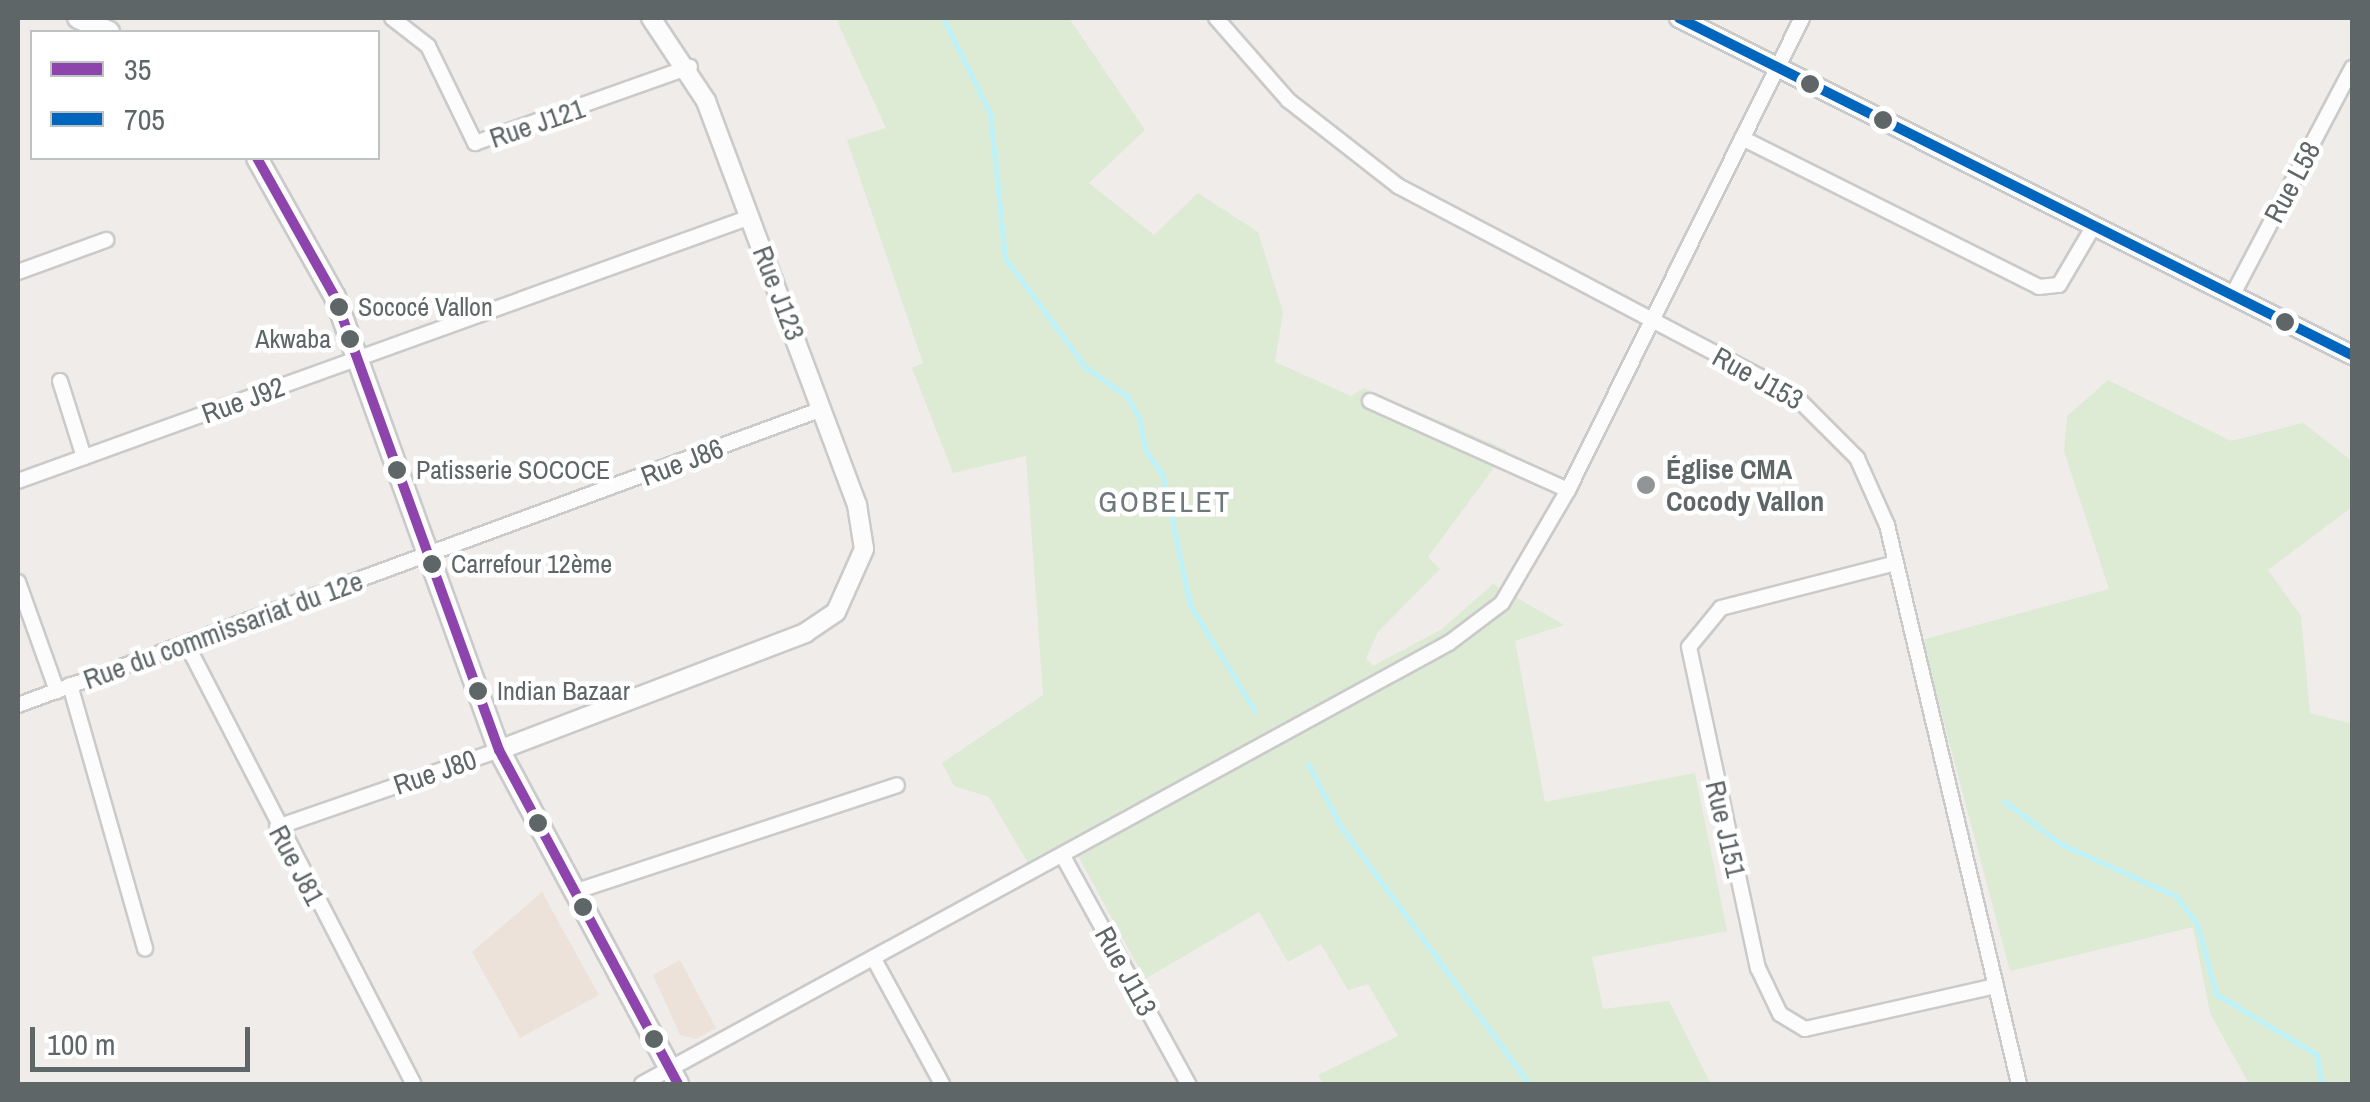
<!DOCTYPE html>
<html>
<head>
<meta charset="utf-8">
<style>
	body { margin:0 }
	#map { position:relative; width:2370px; height:1102px; overflow:hidden; background:#efece9; font-family:"Archivo Narrow",sans-serif }
	div>[style] { position:absolute }
	.commercial>* { inset:0; background:#ece2d9 }
	.green>* { inset:0; background:#ddebd4 }
	.stream>* { height:5px; margin:-2.5px; padding:0 2.5px; transform-origin:2.5px; border-radius:2.5px; background:#bef2f8 }
	.roads { filter:drop-shadow(2px 0 #cacaca) drop-shadow(-2px 0 #cacaca) drop-shadow(0 2px #cacaca) drop-shadow(0 -2px #cacaca) }
	.minor>* { height:14px; margin:-7px; padding:0 7px; transform-origin:7px; border-radius:7px; background:#fdfcfc }
	.tertiary>* { height:18px; margin:-9px; padding:0 9px; transform-origin:9px; border-radius:9px; background:#fdfcfc }
	.secondary>* { height:20px; margin:-10px; padding:0 10px; transform-origin:10px; border-radius:10px; background:#fdfcfc }
	.bus-1>* { height:10px; margin:-5px; padding:0 5px; transform-origin:5px; border-radius:5px; background:#8e44ad }
	.bus-2>* { height:10px; margin:-5px; padding:0 5px; transform-origin:5px; border-radius:5px; background:#0065bd }
	.dots>* { width:28px; height:28px; translate:-50% -50%; box-sizing:border-box; border:5px solid #fff; border-radius:50% }
	span { translate:-50% -50%; white-space:nowrap; text-align:center; line-height:1.15; -webkit-text-stroke:9px #fff; paint-order:stroke }
	.bus-label { font-size:26px; color:#5e6668 }
	.left { translate:0 -50%; text-align:left }
	.right { translate:-100% -50%; text-align:right }
	.street-label { font-size:28px; color:#5e6668 }
	.poi-label { font-size:28px; color:#5e6668; font-weight:700 }
	.neighbourhood-label { font-size:30px; color:#6f787a; letter-spacing:2.5px }
	.frame { position:absolute; inset:0; border:20px solid #5e6668; pointer-events:none }
	.legend { position:absolute; left:30px; top:30px; width:350px; height:130px; box-sizing:border-box; background:#fff; border:2px solid #bfc2c3; margin:0; padding:12px 18px; list-style:none; font-size:30px; color:#5e6668 }
	.legend li { display:flex; align-items:center; gap:20px; height:50px }
	.legend b { width:50px; border:2px solid #bfc2c3 }
	.scale { position:absolute; left:30px; top:1027px; width:220px; height:45px; box-sizing:border-box; border:5px solid #5e6668; border-top:0; padding-left:12px; font-size:30px; line-height:35px; white-space:nowrap; color:#5e6668; -webkit-text-stroke:8px #fff; paint-order:stroke }
</style>
</head>
<body>
<div id="map">
	<div class="commercial">
		<div style="clip-path:polygon(542px 892px,599px 995px,520px 1038px,472px 952px)"></div>
		<div style="clip-path:polygon(680px 960px,716px 1028px,696px 1039px,680px 1035px,653px 975px)"></div>
	</div>
	<div class="green">
		<div style="clip-path:polygon(843px 18px,1069px 18px,1145px 130px,1089px 183px,1154px 235px,1198px 193px,1258px 232px,1283px 312px,1275px 362px,1351px 396px,1364px 388px,1507px 450px,1428px 557px,1440px 569px,1378px 632px,1366px 658px,1373px 666px,1442px 629px,1493px 584px,1564px 625px,1515px 641px,1545px 802px,1695px 773px,1727px 931px,1592px 957px,1603px 1009px,1669px 1001px,1711px 1084px,1323px 1084px,1318px 1075px,1398px 1036px,1368px 984px,1348px 990px,1321px 944px,1288px 962px,1259px 912px,1145px 979px,1071px 843px,1030px 866px,989px 797px,954px 786px,942px 763px,1043px 695px,1026px 456px,953px 473px,912px 368px,923px 363px,847px 140px,886px 128px,837px 21px)"></div>
		<div style="clip-path:polygon(2108px 380px,2231px 441px,2303px 423px,2352px 461px,2352px 507px,2268px 570px,2301px 616px,2310px 713px,2352px 724px,2352px 1084px,2249px 1084px,2210px 1013px,2193px 927px,2010px 971px,1922px 640px,2109px 589px,2064px 451px,2067px 416px)"></div>
	</div>
	<div class="stream">
		<div style="left:943px;top:18px;width:106px;rotate:63.7deg"></div>
		<div style="left:990px;top:113px;width:146px;rotate:84.1deg"></div>
		<div style="left:1005px;top:258px;width:137px;rotate:53.6deg"></div>
		<div style="left:1086px;top:368px;width:50px;rotate:34.3deg"></div>
		<div style="left:1127px;top:396px;width:25px;rotate:61deg"></div>
		<div style="left:1139px;top:418px;width:33px;rotate:79deg"></div>
		<div style="left:1145px;top:450px;width:29px;rotate:54deg"></div>
		<div style="left:1162px;top:473px;width:135px;rotate:78deg"></div>
		<div style="left:1190px;top:605px;width:124px;rotate:58.5deg"></div>
		<div style="left:1308px;top:764px;width:71px;rotate:62.4deg"></div>
		<div style="left:1341px;top:827px;width:318px;rotate:53.8deg"></div>
		<div style="left:2004px;top:801px;width:71px;rotate:37deg"></div>
		<div style="left:2061px;top:844px;width:126px;rotate:24.3deg"></div>
		<div style="left:2176px;top:896px;width:35px;rotate:53deg"></div>
		<div style="left:2197px;top:924px;width:73px;rotate:74.8deg"></div>
		<div style="left:2216px;top:994px;width:118px;rotate:31.1deg"></div>
		<div style="left:2317px;top:1055px;width:29px;rotate:82deg"></div>
	</div>
	<div class="roads">
		<div class="minor">
			<div style="left:392px;top:18px;width:46px;rotate:37.9deg"></div>
			<div style="left:428px;top:46px;width:108px;rotate:64.1deg"></div>
			<div style="left:475px;top:143px;width:228px;rotate:-19.5deg"></div>
			<div style="left:1216px;top:18px;width:109px;rotate:48.7deg"></div>
			<div style="left:1288px;top:100px;width:140px;rotate:38deg"></div>
			<div style="left:1398px;top:186px;width:446px;rotate:27.8deg"></div>
			<div style="left:1793px;top:394px;width:91px;rotate:45deg"></div>
			<div style="left:1857px;top:458px;width:73px;rotate:65.9deg"></div>
			<div style="left:1887px;top:525px;width:574px;rotate:76.71deg"></div>
			<div style="left:1742px;top:138px;width:332px;rotate:26.6deg"></div>
			<div style="left:2039px;top:287px;width:20px;rotate:-6deg"></div>
			<div style="left:2059px;top:285px;width:65px;rotate:-59.5deg"></div>
			<div style="left:18px;top:272px;width:94px;rotate:-20deg"></div>
			<div style="left:2232px;top:296px;width:258px;rotate:-62.2deg"></div>
			<div style="left:60px;top:381px;width:80px;rotate:72.5deg"></div>
			<div style="left:1370px;top:401px;width:217px;rotate:24.2deg"></div>
			<div style="left:18px;top:481px;width:778px;rotate:-19.83deg"></div>
			<div style="left:1896px;top:563px;width:181px;rotate:165.6deg"></div>
			<div style="left:1721px;top:608px;width:50px;rotate:129.4deg"></div>
			<div style="left:1689px;top:647px;width:328px;rotate:77.9deg"></div>
			<div style="left:1758px;top:968px;width:51px;rotate:64.4deg"></div>
			<div style="left:1780px;top:1014px;width:29px;rotate:31deg"></div>
			<div style="left:1805px;top:1029px;width:196px;rotate:-12.7deg"></div>
			<div style="left:18px;top:582px;width:116px;rotate:70.3deg"></div>
			<div style="left:186px;top:643px;width:496px;rotate:62.7deg"></div>
			<div style="left:70px;top:685px;width:274px;rotate:74.1deg"></div>
			<div style="left:18px;top:705px;width:857px;rotate:-20.21deg"></div>
			<div style="left:277px;top:827px;width:235px;rotate:-19.1deg"></div>
			<div style="left:1064px;top:858px;width:258px;rotate:61.2deg"></div>
			<div style="left:574px;top:892px;width:340px;rotate:-18.3deg"></div>
			<div style="left:875px;top:961px;width:140px;rotate:61.4deg"></div>
			<div style="left:642px;top:1084px;width:920px;rotate:-28.66deg"></div>
			<div style="left:1449px;top:643px;width:66px;rotate:-37deg"></div>
			<div style="left:1502px;top:603px;width:131px;rotate:-59.7deg"></div>
			<div style="left:1568px;top:490px;width:527px;rotate:-63.63deg"></div>
		</div>
		<div class="tertiary">
			<div style="left:1679px;top:18px;width:753px;rotate:26.6deg"></div>
			<div style="left:499px;top:750px;width:328px;rotate:-20.9deg"></div>
			<div style="left:805px;top:633px;width:37px;rotate:-34deg"></div>
			<div style="left:836px;top:612px;width:69px;rotate:-66deg"></div>
			<div style="left:864px;top:549px;width:45px;rotate:-99deg"></div>
			<div style="left:857px;top:505px;width:431px;rotate:-110.5deg"></div>
			<div style="left:706px;top:101px;width:100px;rotate:-123.5deg"></div>
		</div>
		<div class="secondary">
			<div style="left:78px;top:18px;width:34px;rotate:24deg"></div>
			<div style="left:257px;top:158px;width:159px;rotate:60.7deg"></div>
			<div style="left:335px;top:297px;width:482px;rotate:70.1deg"></div>
			<div style="left:499px;top:750px;width:379px;rotate:61.8deg"></div>
		</div>
	</div>
	<div class="bus-1">
		<div style="left:257px;top:158px;width:159px;rotate:60.7deg"></div>
		<div style="left:335px;top:297px;width:482px;rotate:70.1deg"></div>
		<div style="left:499px;top:750px;width:379px;rotate:61.8deg"></div>
	</div>
	<div class="bus-2">
		<div style="left:1679px;top:18px;width:753px;rotate:26.6deg"></div>
	</div>
	<div class="dots">
		<div style="left:1810px;top:84px;background:#5e6668"></div>
		<div style="left:1883px;top:120px;background:#5e6668"></div>
		<div style="left:339px;top:307px;background:#5e6668"></div>
		<div style="left:2285px;top:322px;background:#5e6668"></div>
		<div style="left:350px;top:339px;background:#5e6668"></div>
		<div style="left:397px;top:470px;background:#5e6668"></div>
		<div style="left:1646px;top:485px;background:#919595"></div>
		<div style="left:432px;top:564px;background:#5e6668"></div>
		<div style="left:478px;top:691px;background:#5e6668"></div>
		<div style="left:538px;top:823px;background:#5e6668"></div>
		<div style="left:583px;top:907px;background:#5e6668"></div>
		<div style="left:654px;top:1039px;background:#5e6668"></div>
	</div>
	<div class="bus-label">
		<span class="left" style="left:358px;top:307px">Sococé Vallon</span>
		<span class="right" style="left:331px;top:339px">Akwaba</span>
		<span class="left" style="left:416px;top:470px">Patisserie SOCOCE</span>
		<span class="left" style="left:451px;top:564px">Carrefour 12ème</span>
		<span class="left" style="left:497px;top:691px">Indian Bazaar</span>
	</div>
	<div class="street-label">
		<span style="left:537px;top:123px;rotate:-19deg">Rue J121</span>
		<span style="left:2292px;top:182px;rotate:-62deg">Rue L58</span>
		<span style="left:779px;top:293px;rotate:69deg">Rue J123</span>
		<span style="left:1758px;top:378px;rotate:29deg">Rue J153</span>
		<span style="left:243px;top:400px;rotate:-20deg">Rue J92</span>
		<span style="left:682px;top:462px;rotate:-21deg">Rue J86</span>
		<span style="left:223px;top:630px;rotate:-20deg">Rue du commissariat du 12e</span>
		<span style="left:435px;top:772px;rotate:-19deg">Rue J80</span>
		<span style="left:1726px;top:829px;rotate:77deg">Rue J151</span>
		<span style="left:297px;top:865px;rotate:62deg">Rue J81</span>
		<span style="left:1126px;top:971px;rotate:61deg">Rue J113</span>
	</div>
	<div class="poi-label">
		<span class="left" style="left:1666px;top:485px">Église CMA<br>Cocody Vallon</span>
	</div>
	<div class="neighbourhood-label">
		<span style="left:1165px;top:501px">GOBELET</span>
	</div>
	<div class="frame"></div>
	<ul class="legend">
	<li><b style="height:12px;background:#8e44ad"></b>35</li>
	<li><b style="height:12px;background:#0065bd"></b>705</li>
	</ul>
	<div class="scale">100 m</div>
</div>
</body>
</html>
